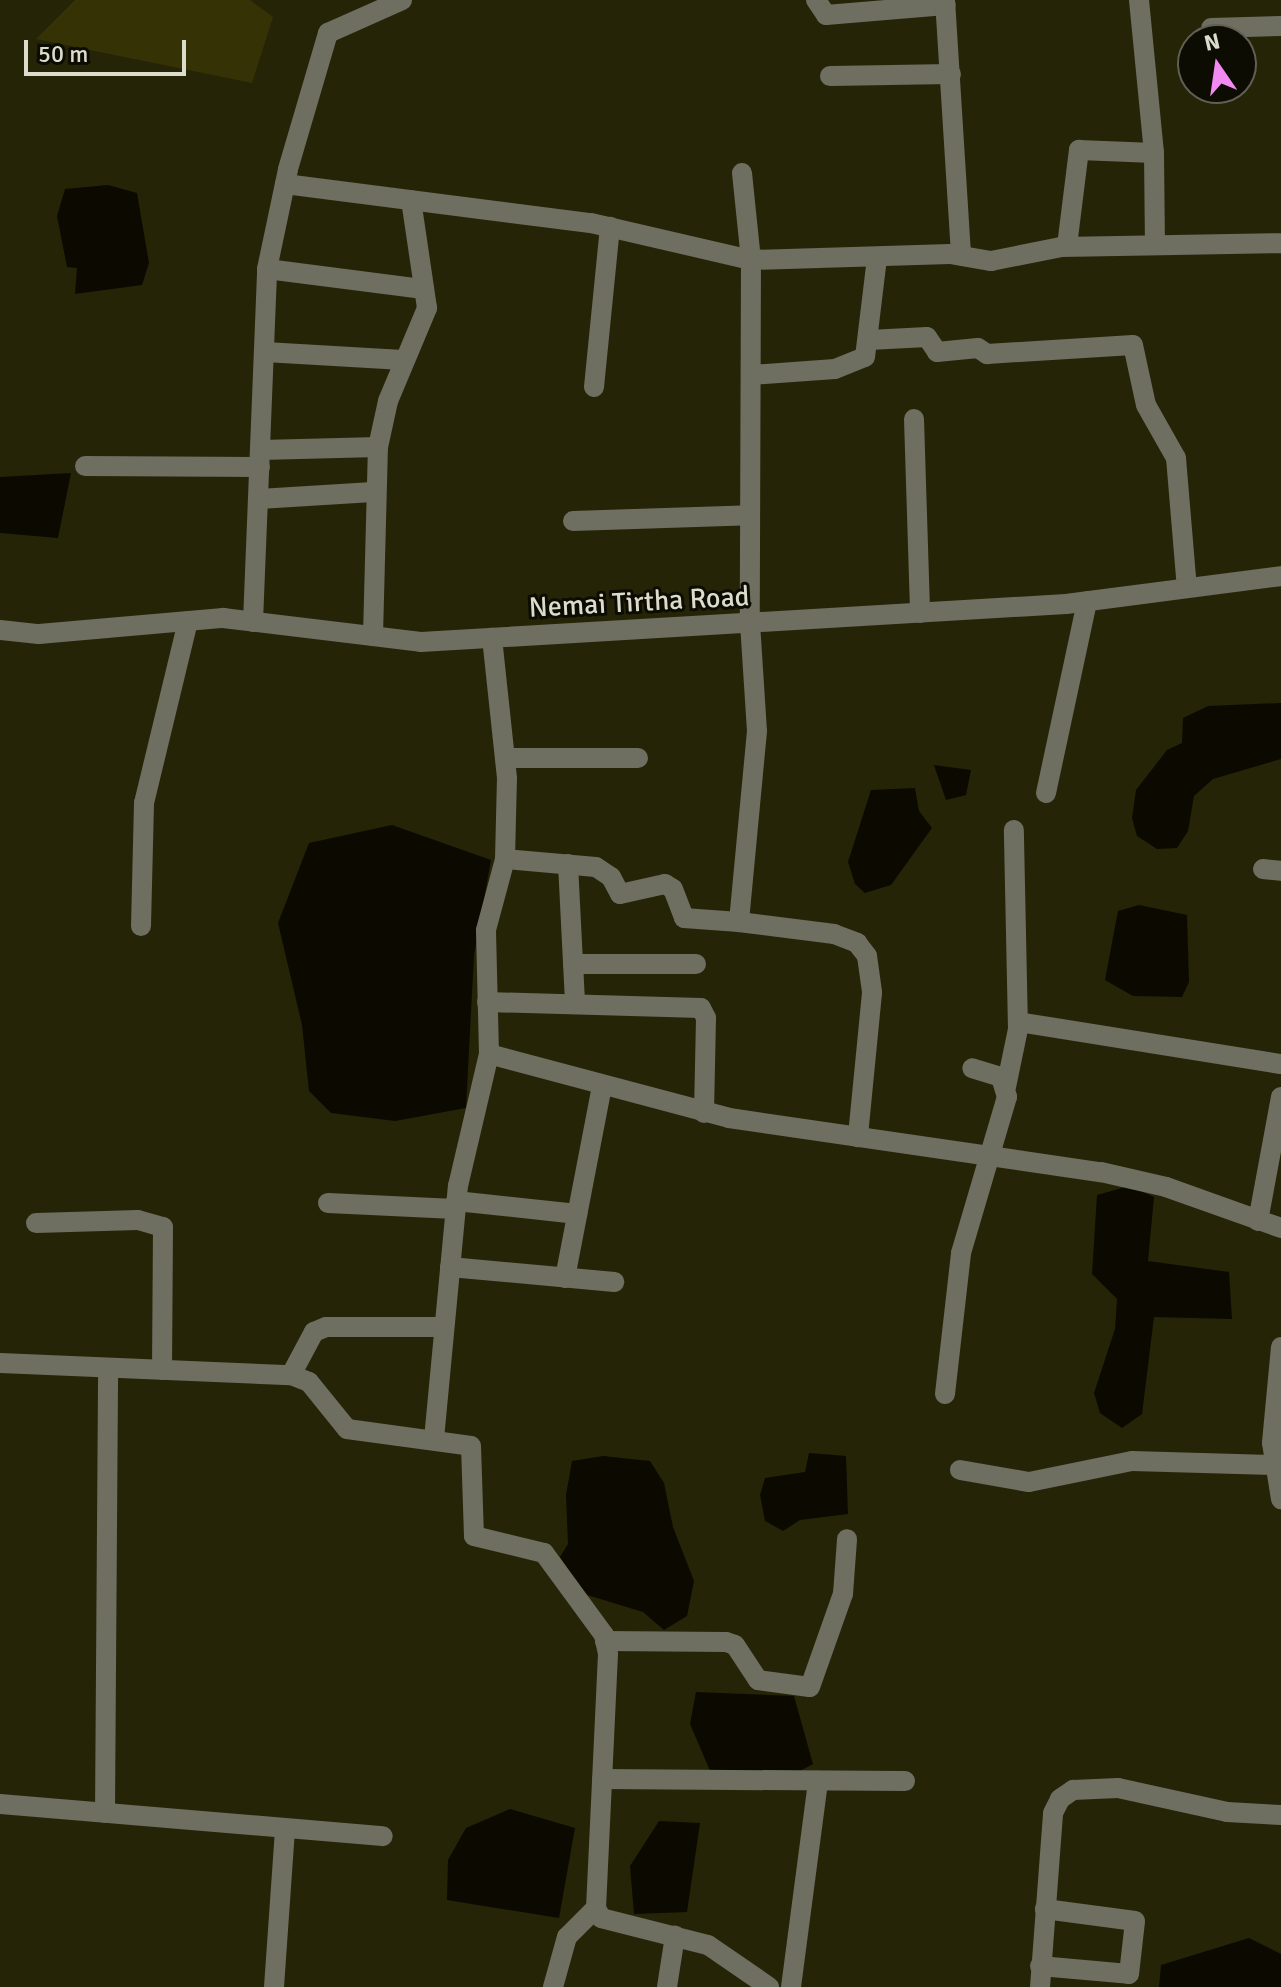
<!DOCTYPE html>
<html>
<head>
<meta charset="utf-8">
<style>
	body { margin:0 }
	#map { position:relative; width:1281px; height:1987px; overflow:hidden; background:#252407; font-family:Signika,sans-serif }
	div>[style] { position:absolute }
	.green>* { inset:0; background:#353305 }
	.water>* { inset:0; background:#0c0a00 }
	.minor>* { height:20px; margin:-10px; padding:0 10px; transform-origin:10px; border-radius:10px; background:#6e6e61 }
	span { translate:-50% -50%; white-space:nowrap; text-align:center; line-height:1.15; -webkit-text-stroke:6px #0d0c03; paint-order:stroke }
	.street-label { font-size:28px; color:#dcdccc }
	.north { position:absolute; left:1177px; top:24px; width:80px; height:80px; box-sizing:border-box; background:#0d0c03; border:2px solid #605f53; border-radius:50%; rotate:347deg; font-size:22px; font-weight:700; line-height:32px; text-align:center; color:#dcdccc }
	.north::after { content:''; display:block; margin:auto; width:28px; height:36px; background:#f38af2; clip-path:polygon(50% 0,100% 100%,50% 72%,0 100%) }
	.scale { position:absolute; left:24px; top:40px; width:162px; height:36px; box-sizing:border-box; border:4px solid #dcdccc; border-top:0; padding-left:10px; font-size:24px; line-height:28px; white-space:nowrap; color:#dcdccc; -webkit-text-stroke:6px #0d0c03; paint-order:stroke }
</style>
</head>
<body>
<div id="map">
	<div class="green">
		<div style="clip-path:polygon(75px 0,250px 0,273px 17px,252px 83px,36px 39px)"></div>
	</div>
	<div class="water">
		<div style="clip-path:polygon(108px 185px,137px 193px,149px 263px,142px 285px,75px 294px,77px 268px,67px 267px,57px 216px,65px 189px)"></div>
		<div style="clip-path:polygon(71px 473px,58px 538px,0 533px,0 477px)"></div>
		<div style="clip-path:polygon(1281px 703px,1281px 759px,1213px 779px,1194px 796px,1188px 831px,1177px 848px,1157px 849px,1137px 836px,1132px 818px,1136px 790px,1167px 750px,1182px 743px,1183px 718px,1208px 706px)"></div>
		<div style="clip-path:polygon(934px 765px,971px 770px,966px 795px,946px 800px)"></div>
		<div style="clip-path:polygon(915px 788px,919px 811px,932px 828px,891px 885px,865px 893px,855px 884px,848px 862px,871px 790px)"></div>
		<div style="clip-path:polygon(392px 825px,491px 860px,474px 955px,466px 1108px,395px 1121px,331px 1113px,309px 1091px,302px 1025px,278px 923px,309px 843px)"></div>
		<div style="clip-path:polygon(1139px 905px,1187px 915px,1189px 982px,1182px 997px,1133px 996px,1105px 980px,1118px 911px)"></div>
		<div style="clip-path:polygon(1129px 1186px,1154px 1197px,1148px 1261px,1229px 1272px,1232px 1319px,1154px 1317px,1142px 1414px,1122px 1428px,1100px 1413px,1094px 1393px,1115px 1329px,1117px 1299px,1092px 1274px,1097px 1195px)"></div>
		<div style="clip-path:polygon(809px 1453px,846px 1456px,848px 1514px,800px 1520px,783px 1531px,765px 1521px,760px 1495px,765px 1478px,805px 1472px)"></div>
		<div style="clip-path:polygon(603px 1456px,650px 1461px,664px 1483px,673px 1527px,694px 1581px,687px 1616px,664px 1630px,643px 1612px,584px 1594px,560px 1557px,568px 1544px,566px 1495px,572px 1461px)"></div>
		<div style="clip-path:polygon(696px 1692px,794px 1696px,813px 1764px,798px 1772px,711px 1773px,690px 1724px)"></div>
		<div style="clip-path:polygon(510px 1809px,575px 1828px,559px 1918px,447px 1900px,448px 1860px,466px 1828px)"></div>
		<div style="clip-path:polygon(659px 1821px,700px 1823px,687px 1912px,634px 1914px,630px 1866px)"></div>
		<div style="clip-path:polygon(1249px 1938px,1281px 1954px,1281px 1987px,1159px 1987px,1161px 1965px)"></div>
	</div>
	<div class="minor">
		<div style="left:816px;top:0;width:18px;rotate:56deg"></div>
		<div style="left:826px;top:15px;width:120px;rotate:-4.8deg"></div>
		<div style="left:945px;top:0;width:256px;rotate:86.4deg"></div>
		<div style="left:1139px;top:0;width:154px;rotate:84.4deg"></div>
		<div style="left:1154px;top:153px;width:92px;rotate:89.4deg"></div>
		<div style="left:1211px;top:28px;width:70px;rotate:-1.6deg"></div>
		<div style="left:830px;top:76px;width:121px;rotate:-0.9deg"></div>
		<div style="left:742px;top:173px;width:87px;rotate:84.1deg"></div>
		<div style="left:751px;top:260px;width:363px;rotate:90.2deg"></div>
		<div style="left:750px;top:623px;width:108px;rotate:86.3deg"></div>
		<div style="left:757px;top:731px;width:192px;rotate:95.4deg"></div>
		<div style="left:739px;top:922px;width:96px;rotate:7.2deg"></div>
		<div style="left:834px;top:934px;width:25px;rotate:21deg"></div>
		<div style="left:857px;top:943px;width:16px;rotate:52deg"></div>
		<div style="left:867px;top:956px;width:37px;rotate:82deg"></div>
		<div style="left:872px;top:993px;width:145px;rotate:95.6deg"></div>
		<div style="left:285px;top:184px;width:308px;rotate:7.3deg"></div>
		<div style="left:591px;top:223px;width:164px;rotate:13deg"></div>
		<div style="left:751px;top:260px;width:199px;rotate:-1.7deg"></div>
		<div style="left:950px;top:254px;width:42px;rotate:9.7deg"></div>
		<div style="left:991px;top:261px;width:71px;rotate:-11.3deg"></div>
		<div style="left:1061px;top:247px;width:220px;rotate:-1deg"></div>
		<div style="left:1067px;top:246px;width:97px;rotate:-82.9deg"></div>
		<div style="left:1079px;top:150px;width:75px;rotate:2.3deg"></div>
		<div style="left:267px;top:269px;width:158px;rotate:7.3deg"></div>
		<div style="left:869px;top:340px;width:58px;rotate:-3deg"></div>
		<div style="left:927px;top:337px;width:18px;rotate:56deg"></div>
		<div style="left:937px;top:352px;width:41px;rotate:-5.6deg"></div>
		<div style="left:978px;top:348px;width:11px;rotate:34deg"></div>
		<div style="left:987px;top:354px;width:146px;rotate:-3.5deg"></div>
		<div style="left:1133px;top:345px;width:61px;rotate:77.8deg"></div>
		<div style="left:1146px;top:405px;width:61px;rotate:60.5deg"></div>
		<div style="left:1176px;top:458px;width:130px;rotate:85.2deg"></div>
		<div style="left:265px;top:352px;width:138px;rotate:3.3deg"></div>
		<div style="left:751px;top:375px;width:84px;rotate:-4.1deg"></div>
		<div style="left:835px;top:369px;width:32px;rotate:-22deg"></div>
		<div style="left:865px;top:357px;width:100px;rotate:-83.1deg"></div>
		<div style="left:594px;top:387px;width:161px;rotate:-84.3deg"></div>
		<div style="left:914px;top:419px;width:194px;rotate:88.2deg"></div>
		<div style="left:261px;top:450px;width:117px;rotate:-1.5deg"></div>
		<div style="left:85px;top:466px;width:175px;rotate:0.3deg"></div>
		<div style="left:259px;top:499px;width:114px;rotate:-3.5deg"></div>
		<div style="left:573px;top:521px;width:177px;rotate:-1.9deg"></div>
		<div style="left:253px;top:622px;width:353px;rotate:-87.7deg"></div>
		<div style="left:267px;top:269px;width:102px;rotate:-78.1deg"></div>
		<div style="left:288px;top:169px;width:142px;rotate:-73.6deg"></div>
		<div style="left:328px;top:33px;width:81px;rotate:-24deg"></div>
		<div style="left:0;top:630px;width:39px;rotate:6deg"></div>
		<div style="left:39px;top:634px;width:185px;rotate:-5deg"></div>
		<div style="left:223px;top:618px;width:199px;rotate:6.9deg"></div>
		<div style="left:421px;top:642px;width:646px;rotate:-3.37deg"></div>
		<div style="left:1066px;top:604px;width:217px;rotate:-7.4deg"></div>
		<div style="left:373px;top:636px;width:189px;rotate:-88.5deg"></div>
		<div style="left:378px;top:447px;width:47px;rotate:-77.7deg"></div>
		<div style="left:388px;top:401px;width:101px;rotate:-67.2deg"></div>
		<div style="left:427px;top:308px;width:109px;rotate:-98.4deg"></div>
		<div style="left:505px;top:758px;width:133px"></div>
		<div style="left:1046px;top:793px;width:196px;rotate:-77.9deg"></div>
		<div style="left:505px;top:859px;width:91px;rotate:5deg"></div>
		<div style="left:596px;top:867px;width:18px;rotate:34deg"></div>
		<div style="left:611px;top:877px;width:19px;rotate:62deg"></div>
		<div style="left:620px;top:894px;width:46px;rotate:-12.5deg"></div>
		<div style="left:665px;top:884px;width:9px;rotate:32deg"></div>
		<div style="left:673px;top:889px;width:31px;rotate:69deg"></div>
		<div style="left:684px;top:918px;width:55px;rotate:4.2deg"></div>
		<div style="left:568px;top:864px;width:139px;rotate:87.1deg"></div>
		<div style="left:1263px;top:869px;width:18px;rotate:6deg"></div>
		<div style="left:141px;top:926px;width:123px;rotate:-88.6deg"></div>
		<div style="left:144px;top:803px;width:187px;rotate:-76.4deg"></div>
		<div style="left:573px;top:964px;width:123px"></div>
		<div style="left:487px;top:1002px;width:214px;rotate:1.6deg"></div>
		<div style="left:701px;top:1008px;width:11px;rotate:63deg"></div>
		<div style="left:706px;top:1018px;width:95px;rotate:91.2deg"></div>
		<div style="left:1018px;top:1022px;width:266px;rotate:9.1deg"></div>
		<div style="left:489px;top:1054px;width:248px;rotate:14.9deg"></div>
		<div style="left:729px;top:1118px;width:376px;rotate:8.3deg"></div>
		<div style="left:1101px;top:1172px;width:67px;rotate:13deg"></div>
		<div style="left:1166px;top:1187px;width:122px;rotate:19.6deg"></div>
		<div style="left:1006px;top:1087px;width:59px;rotate:-78.3deg"></div>
		<div style="left:1018px;top:1029px;width:199px;rotate:-91.2deg"></div>
		<div style="left:456px;top:1201px;width:122px;rotate:6.1deg"></div>
		<div style="left:328px;top:1203px;width:127px;rotate:2.7deg"></div>
		<div style="left:1258px;top:1221px;width:126px;rotate:-79.5deg"></div>
		<div style="left:36px;top:1223px;width:102px;rotate:-1.7deg"></div>
		<div style="left:138px;top:1220px;width:26px;rotate:16deg"></div>
		<div style="left:163px;top:1227px;width:143px;rotate:90.4deg"></div>
		<div style="left:450px;top:1267px;width:165px;rotate:5.2deg"></div>
		<div style="left:565px;top:1278px;width:197px;rotate:-79.1deg"></div>
		<div style="left:1281px;top:1347px;width:96px;rotate:95.4deg"></div>
		<div style="left:1272px;top:1443px;width:57px;rotate:80.9deg"></div>
		<div style="left:0;top:1363px;width:291px;rotate:2.4deg"></div>
		<div style="left:291px;top:1375px;width:19px;rotate:21deg"></div>
		<div style="left:309px;top:1382px;width:60px;rotate:51deg"></div>
		<div style="left:347px;top:1429px;width:125px;rotate:7.8deg"></div>
		<div style="left:471px;top:1446px;width:90px;rotate:88.1deg"></div>
		<div style="left:474px;top:1536px;width:72px;rotate:13.7deg"></div>
		<div style="left:544px;top:1553px;width:102px;rotate:53.8deg"></div>
		<div style="left:604px;top:1635px;width:19px;rotate:78deg"></div>
		<div style="left:608px;top:1654px;width:254px;rotate:92.7deg"></div>
		<div style="left:596px;top:1908px;width:11px;rotate:63deg"></div>
		<div style="left:601px;top:1918px;width:110px;rotate:14.2deg"></div>
		<div style="left:708px;top:1945px;width:74px;rotate:34.5deg"></div>
		<div style="left:291px;top:1375px;width:49px;rotate:-61.9deg"></div>
		<div style="left:314px;top:1332px;width:13px;rotate:-23deg"></div>
		<div style="left:326px;top:1327px;width:118px"></div>
		<div style="left:945px;top:1394px;width:142px;rotate:-83.5deg"></div>
		<div style="left:961px;top:1253px;width:163px;rotate:-73.6deg"></div>
		<div style="left:1007px;top:1097px;width:21px;rotate:-107deg"></div>
		<div style="left:1001px;top:1077px;width:30px;rotate:-163deg"></div>
		<div style="left:434px;top:1439px;width:254px;rotate:-84.6deg"></div>
		<div style="left:458px;top:1186px;width:136px;rotate:-76.8deg"></div>
		<div style="left:489px;top:1054px;width:124px;rotate:-91.4deg"></div>
		<div style="left:486px;top:930px;width:73px;rotate:-75deg"></div>
		<div style="left:505px;top:859px;width:81px;rotate:-88.6deg"></div>
		<div style="left:507px;top:778px;width:141px;rotate:-96.1deg"></div>
		<div style="left:960px;top:1470px;width:70px;rotate:9.9deg"></div>
		<div style="left:1029px;top:1482px;width:105px;rotate:-11.5deg"></div>
		<div style="left:1132px;top:1461px;width:143px;rotate:1.6deg"></div>
		<div style="left:605px;top:1641px;width:121px;rotate:0.5deg"></div>
		<div style="left:726px;top:1642px;width:9px;rotate:18deg"></div>
		<div style="left:735px;top:1645px;width:42px;rotate:56.7deg"></div>
		<div style="left:758px;top:1680px;width:52px;rotate:7.7deg"></div>
		<div style="left:810px;top:1687px;width:99px;rotate:-70.5deg"></div>
		<div style="left:843px;top:1594px;width:55px;rotate:-85.8deg"></div>
		<div style="left:602px;top:1779px;width:303px;rotate:0.4deg"></div>
		<div style="left:0;top:1804px;width:384px;rotate:4.8deg"></div>
		<div style="left:105px;top:1813px;width:445px;rotate:-89.6deg"></div>
		<div style="left:1040px;top:1966px;width:89px;rotate:5.1deg"></div>
		<div style="left:1129px;top:1974px;width:53px;rotate:-83.5deg"></div>
		<div style="left:1135px;top:1921px;width:91px;rotate:-172.4deg"></div>
		<div style="left:274px;top:1987px;width:159px;rotate:-86deg"></div>
		<div style="left:553px;top:1987px;width:52px;rotate:-74.4deg"></div>
		<div style="left:567px;top:1937px;width:41px;rotate:-45deg"></div>
		<div style="left:667px;top:1987px;width:52px;rotate:-81.1deg"></div>
		<div style="left:791px;top:1987px;width:208px;rotate:-82.5deg"></div>
		<div style="left:1040px;top:1987px;width:174px;rotate:-85.7deg"></div>
		<div style="left:1053px;top:1813px;width:16px;rotate:-63deg"></div>
		<div style="left:1060px;top:1799px;width:16px;rotate:-35deg"></div>
		<div style="left:1073px;top:1790px;width:45px;rotate:-2.5deg"></div>
		<div style="left:1118px;top:1788px;width:112px;rotate:12.4deg"></div>
		<div style="left:1227px;top:1812px;width:54px;rotate:3.2deg"></div>
	</div>
	<div class="street-label">
		<span style="left:639px;top:602px;rotate:-3deg">Nemai Tirtha Road</span>
	</div>
	<div class="north">N</div>
	<div class="scale">50 m</div>
</div>
</body>
</html>
